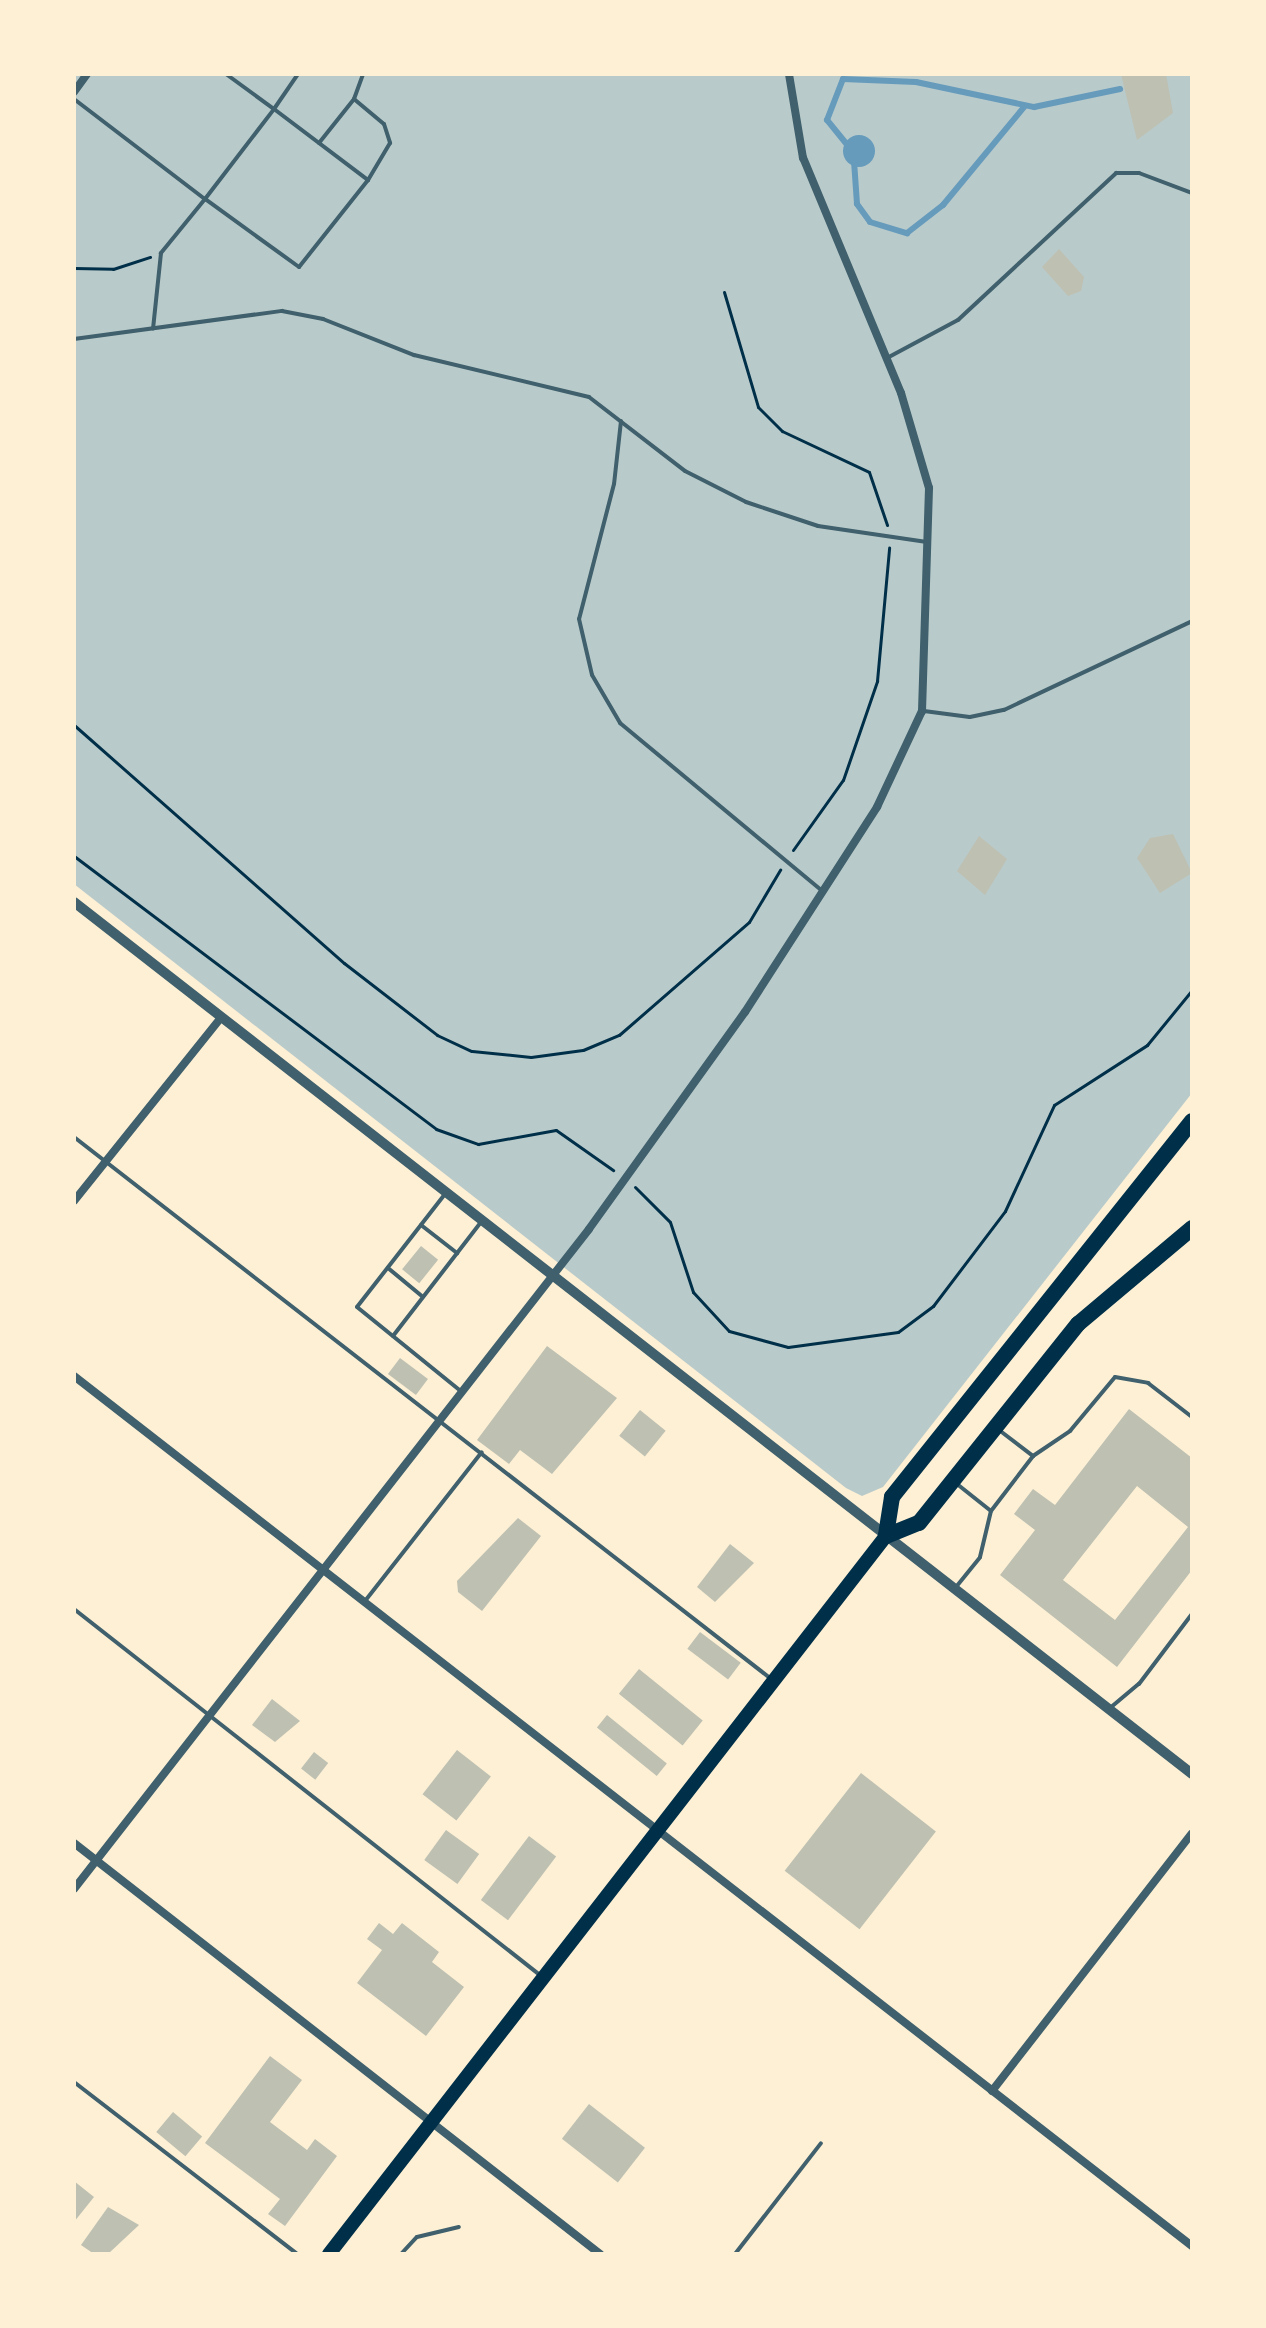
<!DOCTYPE html>
<html>
<head>
<meta charset="utf-8">
<style>
	body { margin:0 }
	#map { position:relative; width:1266px; height:2328px; overflow:hidden; background:#fdf0d5; font-family:"Fira Sans",sans-serif }
	div>[style] { position:absolute }
	.green>* { inset:0; background:#b9caca }
	.water>* { inset:0; background:#669bbc }
	.round { border-radius:50% }
	.stream>* { height:6px; margin:-3px; padding:0 3px; transform-origin:3px; border-radius:3px; background:#669bbc }
	.building>* { inset:0; background:#bec0b2; transform-origin:0 0 }
	.path>* { height:3px; margin:-1.5px; padding:0 1.5px; transform-origin:1.5px; border-radius:1.5px; background:#003049 }
	.service>* { height:4px; margin:-2px; padding:0 2px; transform-origin:2px; border-radius:2px; background:#3f606c }
	.minor>* { height:8px; margin:-4px; padding:0 4px; transform-origin:4px; border-radius:4px; background:#3f606c }
	.tertiary>* { height:10px; margin:-5px; padding:0 5px; transform-origin:5px; border-radius:5px; background:#3f606c }
	.primary>* { height:14px; margin:-7px; padding:0 7px; transform-origin:7px; border-radius:7px; background:#003049 }
	.motorway>* { height:16px; margin:-8px; padding:0 8px; transform-origin:8px; border-radius:8px; background:#003049 }
	span { translate:-50% -50%; white-space:nowrap; text-align:center; line-height:1.15; -webkit-text-stroke:7px #fdf0d5; paint-order:stroke }
	.frame { position:absolute; inset:0; border:76px solid #fdf0d5; pointer-events:none }
</style>
</head>
<body>
<div id="map">
	<div class="green">
		<div style="clip-path:polygon(74px 74px,1192px 74px,1192px 1093px,883px 1487px,862px 1496px,846px 1488px,74px 884px)"></div>
	</div>
	<div class="water">
		<div class="round" style="left:843px;top:135px;width:32px;height:32px"></div>
	</div>
	<div class="stream">
		<div style="left:849px;top:147px;width:35px;rotate:-129deg"></div>
		<div style="left:827px;top:120px;width:44px;rotate:-68.7deg"></div>
		<div style="left:843px;top:79px;width:73px;rotate:2.4deg"></div>
		<div style="left:916px;top:82px;width:121px;rotate:12deg"></div>
		<div style="left:1034px;top:107px;width:88px;rotate:-11.8deg"></div>
		<div style="left:854px;top:161px;width:43px;rotate:86deg"></div>
		<div style="left:857px;top:204px;width:22px;rotate:54deg"></div>
		<div style="left:870px;top:222px;width:39px;rotate:17deg"></div>
		<div style="left:907px;top:233px;width:46px;rotate:-37.9deg"></div>
		<div style="left:943px;top:205px;width:127px;rotate:-50.4deg"></div>
	</div>
	<div class="building">
		<div style="clip-path:polygon(1121px 74px,1166px 74px,1173px 113px,1137px 140px)"></div>
		<div style="clip-path:polygon(1059px 249px,1084px 277px,1081px 291px,1068px 296px,1042px 267px)"></div>
		<div style="clip-path:polygon(1173px 834px,1192px 873px,1160px 893px,1137px 858px,1150px 838px)"></div>
		<div style="clip-path:polygon(979px 836px,1007px 859px,985px 895px,957px 871px)"></div>
		<div style="left:421px;top:1246px;width:22px;height:30px;rotate:39deg"></div>
		<div style="clip-path:polygon(547px 1346px,617px 1398px,552px 1474px,520px 1450px,509px 1464px,477px 1440px)"></div>
		<div style="left:400px;top:1358px;width:35px;height:20px;rotate:37deg"></div>
		<div style="clip-path:polygon(evenodd,1129px 1409px,1192px 1458px,1192px 1570px,1117px 1667px,1000px 1575px,1035px 1530px,1014px 1514px,1033px 1489px,1055px 1505px,1129px 1409px,1137px 1486px,1188px 1527px,1115px 1620px,1063px 1580px,1137px 1486px)"></div>
		<div style="left:640px;top:1410px;width:33px;height:33px;rotate:39deg"></div>
		<div style="clip-path:polygon(518px 1518px,541px 1536px,482px 1611px,458px 1592px,457px 1581px)"></div>
		<div style="clip-path:polygon(730px 1544px,754px 1563px,715px 1602px,697px 1587px)"></div>
		<div style="left:700px;top:1632px;width:51px;height:21px;rotate:37deg"></div>
		<div style="left:639px;top:1669px;width:82px;height:32px;rotate:39deg"></div>
		<div style="clip-path:polygon(272px 1699px,300px 1721px,275px 1742px,252px 1725px)"></div>
		<div style="left:607px;top:1715px;width:77px;height:16px;rotate:39deg"></div>
		<div style="left:457px;top:1750px;width:43px;height:56px;rotate:38deg"></div>
		<div style="left:314px;top:1752px;width:18px;height:21px;rotate:38deg"></div>
		<div style="left:861px;top:1773px;width:95px;height:124px;rotate:38deg"></div>
		<div style="left:446px;top:1830px;width:41px;height:37px;rotate:36deg"></div>
		<div style="left:529px;top:1836px;width:34px;height:80px;rotate:37deg"></div>
		<div style="clip-path:polygon(379px 1923px,393px 1934px,402px 1923px,439px 1952px,432px 1962px,464px 1987px,426px 2036px,357px 1983px,382px 1950px,367px 1939px)"></div>
		<div style="clip-path:polygon(270px 2056px,302px 2080px,270px 2122px,307px 2150px,315px 2139px,337px 2156px,285px 2226px,268px 2214px,280px 2199px,205px 2143px)"></div>
		<div style="left:589px;top:2104px;width:71px;height:44px;rotate:38deg"></div>
		<div style="left:173px;top:2112px;width:38px;height:26px;rotate:40deg"></div>
		<div style="clip-path:polygon(74px 2181px,94px 2197px,74px 2222px)"></div>
		<div style="clip-path:polygon(108px 2207px,139px 2225px,108px 2254px,94px 2254px,81px 2245px)"></div>
	</div>
	<div class="path">
		<div style="left:1192px;top:92px;width:23px;rotate:90deg"></div>
		<div style="left:74px;top:268px;width:39px;rotate:1deg"></div>
		<div style="left:113px;top:269px;width:39px;rotate:-18deg"></div>
		<div style="left:724px;top:292px;width:120px;rotate:73.5deg"></div>
		<div style="left:758px;top:407px;width:34px;rotate:45deg"></div>
		<div style="left:782px;top:431px;width:96px;rotate:25.2deg"></div>
		<div style="left:869px;top:472px;width:56px;rotate:71.2deg"></div>
		<div style="left:74px;top:725px;width:360px;rotate:41.4deg"></div>
		<div style="left:344px;top:963px;width:118px;rotate:37.7deg"></div>
		<div style="left:437px;top:1035px;width:38px;rotate:25deg"></div>
		<div style="left:472px;top:1051px;width:59px;rotate:5.8deg"></div>
		<div style="left:531px;top:1057px;width:52px;rotate:-7.7deg"></div>
		<div style="left:583px;top:1050px;width:39px;rotate:-23deg"></div>
		<div style="left:619px;top:1035px;width:172px;rotate:-41deg"></div>
		<div style="left:749px;top:922px;width:61px;rotate:-59.2deg"></div>
		<div style="left:793px;top:850px;width:86px;rotate:-54.5deg"></div>
		<div style="left:843px;top:780px;width:105px;rotate:-71deg"></div>
		<div style="left:877px;top:681px;width:134px;rotate:-84.8deg"></div>
		<div style="left:74px;top:856px;width:453px;rotate:37deg"></div>
		<div style="left:436px;top:1129px;width:45px;rotate:19.7deg"></div>
		<div style="left:478px;top:1144px;width:79px;rotate:-10.2deg"></div>
		<div style="left:556px;top:1130px;width:70px;rotate:35.1deg"></div>
		<div style="left:635px;top:1187px;width:49px;rotate:45deg"></div>
		<div style="left:670px;top:1222px;width:74px;rotate:71.8deg"></div>
		<div style="left:693px;top:1292px;width:53px;rotate:47.3deg"></div>
		<div style="left:729px;top:1331px;width:61px;rotate:15.2deg"></div>
		<div style="left:788px;top:1347px;width:111px;rotate:-7.8deg"></div>
		<div style="left:898px;top:1332px;width:44px;rotate:-36.6deg"></div>
		<div style="left:933px;top:1306px;width:119px;rotate:-52.8deg"></div>
		<div style="left:1005px;top:1211px;width:117px;rotate:-65.2deg"></div>
		<div style="left:1054px;top:1105px;width:111px;rotate:-32.8deg"></div>
		<div style="left:1147px;top:1045px;width:71px;rotate:-50.7deg"></div>
	</div>
	<div class="service">
		<div style="left:226px;top:74px;width:59px;rotate:36.1deg"></div>
		<div style="left:274px;top:109px;width:118px;rotate:37.1deg"></div>
		<div style="left:368px;top:180px;width:111px;rotate:128.4deg"></div>
		<div style="left:299px;top:267px;width:116px;rotate:-144.1deg"></div>
		<div style="left:205px;top:199px;width:113px;rotate:-52.5deg"></div>
		<div style="left:274px;top:109px;width:42px;rotate:-55.6deg"></div>
		<div style="left:406px;top:74px;width:17px"></div>
		<div style="left:74px;top:99px;width:165px;rotate:37.4deg"></div>
		<div style="left:205px;top:199px;width:70px;rotate:129.2deg"></div>
		<div style="left:161px;top:253px;width:76px;rotate:96deg"></div>
		<div style="left:354px;top:99px;width:39px;rotate:40deg"></div>
		<div style="left:384px;top:124px;width:20px;rotate:72deg"></div>
		<div style="left:390px;top:143px;width:43px;rotate:120.7deg"></div>
		<div style="left:319px;top:143px;width:56px;rotate:-51.5deg"></div>
		<div style="left:354px;top:99px;width:27px;rotate:-70deg"></div>
		<div style="left:74px;top:339px;width:210px;rotate:-7.7deg"></div>
		<div style="left:282px;top:311px;width:42px;rotate:11deg"></div>
		<div style="left:323px;top:319px;width:98px;rotate:21.6deg"></div>
		<div style="left:414px;top:355px;width:180px;rotate:13.5deg"></div>
		<div style="left:589px;top:397px;width:121px;rotate:37.6deg"></div>
		<div style="left:685px;top:471px;width:68px;rotate:26.9deg"></div>
		<div style="left:746px;top:502px;width:76px;rotate:18.4deg"></div>
		<div style="left:818px;top:526px;width:110px;rotate:8.4deg"></div>
		<div style="left:887px;top:358px;width:81px;rotate:-28.2deg"></div>
		<div style="left:958px;top:320px;width:216px;rotate:-42.9deg"></div>
		<div style="left:1116px;top:173px;width:23px"></div>
		<div style="left:1139px;top:173px;width:57px;rotate:20.7deg"></div>
		<div style="left:621px;top:421px;width:63px;rotate:96.3deg"></div>
		<div style="left:614px;top:484px;width:139px;rotate:104.5deg"></div>
		<div style="left:579px;top:619px;width:57px;rotate:76.9deg"></div>
		<div style="left:592px;top:675px;width:56px;rotate:59.7deg"></div>
		<div style="left:620px;top:723px;width:261px;rotate:39.7deg"></div>
		<div style="left:924px;top:711px;width:46px;rotate:7.4deg"></div>
		<div style="left:970px;top:717px;width:35px;rotate:-12deg"></div>
		<div style="left:1004px;top:710px;width:208px;rotate:-25.3deg"></div>
		<div style="left:74px;top:1137px;width:882px;rotate:37.86deg"></div>
		<div style="left:445px;top:1194px;width:143px;rotate:127.9deg"></div>
		<div style="left:357px;top:1307px;width:135px;rotate:39deg"></div>
		<div style="left:421px;top:1225px;width:46px;rotate:37.9deg"></div>
		<div style="left:388px;top:1268px;width:45px;rotate:39.6deg"></div>
		<div style="left:393px;top:1336px;width:144px;rotate:-52.3deg"></div>
		<div style="left:999px;top:1430px;width:43px;rotate:37.4deg"></div>
		<div style="left:957px;top:1484px;width:43px;rotate:38.5deg"></div>
		<div style="left:956px;top:1587px;width:38px;rotate:-51deg"></div>
		<div style="left:980px;top:1557px;width:47px;rotate:-76.6deg"></div>
		<div style="left:991px;top:1511px;width:69px;rotate:-52.6deg"></div>
		<div style="left:1033px;top:1456px;width:45px;rotate:-34deg"></div>
		<div style="left:1070px;top:1431px;width:70px;rotate:-50.2deg"></div>
		<div style="left:1115px;top:1377px;width:34px;rotate:10deg"></div>
		<div style="left:1148px;top:1383px;width:56px;rotate:37.7deg"></div>
		<div style="left:365px;top:1601px;width:189px;rotate:-51.9deg"></div>
		<div style="left:74px;top:1609px;width:593px;rotate:38.15deg"></div>
		<div style="left:1110px;top:1708px;width:38px;rotate:-40deg"></div>
		<div style="left:1139px;top:1684px;width:88px;rotate:-52.9deg"></div>
		<div style="left:74px;top:2082px;width:282px;rotate:37.6deg"></div>
		<div style="left:401px;top:2254px;width:23px;rotate:-47deg"></div>
		<div style="left:417px;top:2237px;width:43px;rotate:-13.4deg"></div>
		<div style="left:735px;top:2254px;width:140px;rotate:-52.2deg"></div>
	</div>
	<div class="minor">
		<div style="left:74px;top:92px;width:22px;rotate:-54deg"></div>
		<div style="left:74px;top:1201px;width:233px;rotate:-51.3deg"></div>
		<div style="left:74px;top:1376px;width:1417px;rotate:37.89deg"></div>
		<div style="left:74px;top:1843px;width:668px;rotate:38deg"></div>
		<div style="left:74px;top:1889px;width:837px;rotate:-52.03deg"></div>
		<div style="left:589px;top:1229px;width:267px;rotate:-54.3deg"></div>
		<div style="left:745px;top:1012px;width:244px;rotate:-57.2deg"></div>
		<div style="left:877px;top:807px;width:106px;rotate:-64.9deg"></div>
		<div style="left:922px;top:711px;width:223px;rotate:-88.2deg"></div>
		<div style="left:929px;top:488px;width:99px;rotate:-106.4deg"></div>
		<div style="left:901px;top:393px;width:255px;rotate:-112.6deg"></div>
		<div style="left:803px;top:158px;width:85px;rotate:-99.5deg"></div>
		<div style="left:992px;top:2091px;width:326px;rotate:-52.2deg"></div>
	</div>
	<div class="tertiary">
		<div style="left:74px;top:902px;width:1418px;rotate:37.95deg"></div>
	</div>
	<div class="primary">
		<div style="left:329px;top:2254px;width:909px;rotate:-52.2deg"></div>
	</div>
	<div class="motorway">
		<div style="left:1192px;top:1121px;width:481px;rotate:128.6deg"></div>
		<div style="left:892px;top:1497px;width:39px;rotate:99deg"></div>
		<div style="left:886px;top:1536px;width:35px;rotate:-22deg"></div>
		<div style="left:919px;top:1523px;width:255px;rotate:-51.4deg"></div>
		<div style="left:1078px;top:1324px;width:149px;rotate:-40.1deg"></div>
	</div>
	<div class="frame"></div>
</div>
</body>
</html>
